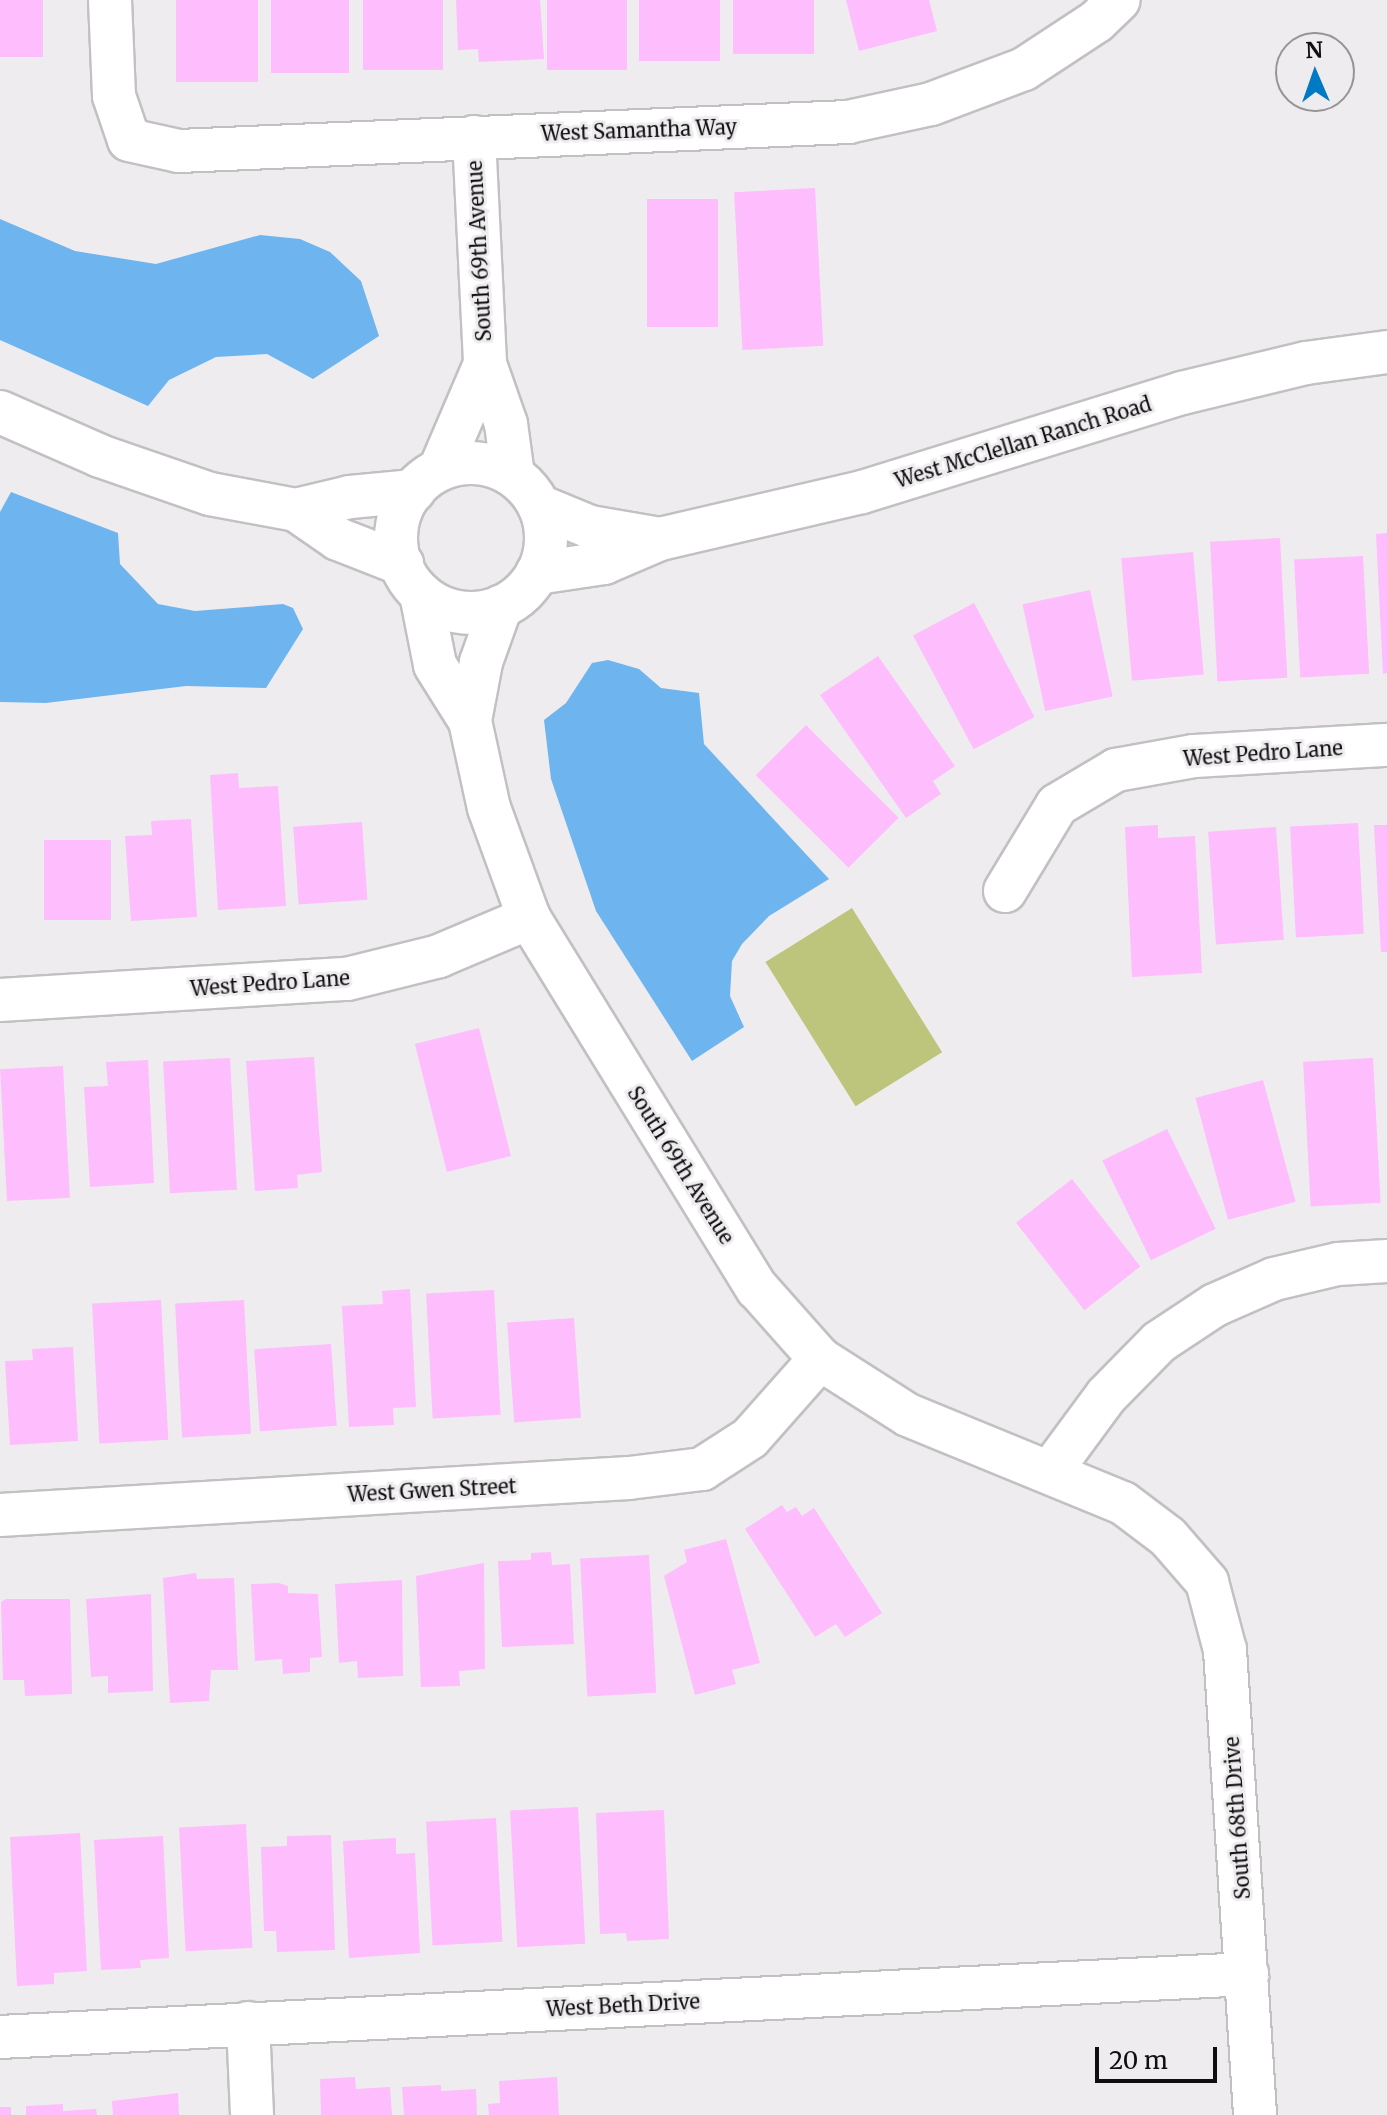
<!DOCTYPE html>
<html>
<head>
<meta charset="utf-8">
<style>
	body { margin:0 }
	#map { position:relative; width:1387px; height:2115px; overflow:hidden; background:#efecef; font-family:Merriweather,serif }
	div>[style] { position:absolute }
	.green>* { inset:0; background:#bdc47b; transform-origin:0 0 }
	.water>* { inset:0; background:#6eb5ef }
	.building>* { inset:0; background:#febdfd; transform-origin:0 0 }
	.roads { filter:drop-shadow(2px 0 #c3c0c3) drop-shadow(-2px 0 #c3c0c3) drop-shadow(0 2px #c3c0c3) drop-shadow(0 -2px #c3c0c3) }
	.minor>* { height:42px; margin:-21px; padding:0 21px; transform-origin:21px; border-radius:21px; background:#fff }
	.minor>.ring { margin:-21px; padding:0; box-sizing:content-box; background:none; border:42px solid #fff; border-radius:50% }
	span { translate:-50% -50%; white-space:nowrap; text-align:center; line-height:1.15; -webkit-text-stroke:6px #efecef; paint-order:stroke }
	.street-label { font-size:20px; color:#100f10 }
	.north { position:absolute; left:1275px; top:32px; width:80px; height:80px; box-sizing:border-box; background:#efecef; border:2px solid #969496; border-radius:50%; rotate:358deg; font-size:22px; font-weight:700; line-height:32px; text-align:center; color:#100f10 }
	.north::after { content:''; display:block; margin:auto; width:28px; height:36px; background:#007ac3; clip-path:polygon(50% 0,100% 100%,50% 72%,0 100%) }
	.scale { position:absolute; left:1095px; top:2047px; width:122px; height:36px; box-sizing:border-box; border:4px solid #100f10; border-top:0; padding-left:10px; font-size:24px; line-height:28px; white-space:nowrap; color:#100f10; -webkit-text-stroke:6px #efecef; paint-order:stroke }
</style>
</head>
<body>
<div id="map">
	<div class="green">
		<div style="left:852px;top:908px;width:170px;height:102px;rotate:58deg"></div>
	</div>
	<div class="water">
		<div style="clip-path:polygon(0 219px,75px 251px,156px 264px,260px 235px,300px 239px,330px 252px,361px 281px,379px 336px,313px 379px,267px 354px,216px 357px,169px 380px,148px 406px,0 340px)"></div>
		<div style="clip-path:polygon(11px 492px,118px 533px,120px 564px,158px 604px,195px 611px,283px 604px,293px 608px,303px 629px,266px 688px,186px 686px,46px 703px,0 702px,0 512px)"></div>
		<div style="clip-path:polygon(608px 660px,639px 669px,661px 688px,699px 693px,704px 744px,829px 879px,769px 916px,742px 944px,732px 961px,730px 996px,744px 1027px,692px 1061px,596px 911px,551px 779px,544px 720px,566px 703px,592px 663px)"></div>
	</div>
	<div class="building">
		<div style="left:0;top:0;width:43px;height:57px"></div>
		<div style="left:176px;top:0;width:82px;height:82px"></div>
		<div style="left:271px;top:0;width:78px;height:73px"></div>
		<div style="left:363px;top:0;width:80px;height:70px"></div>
		<div style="clip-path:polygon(456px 0,540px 0,544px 59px,479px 62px,478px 49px,458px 50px)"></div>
		<div style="left:547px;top:0;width:80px;height:70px"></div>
		<div style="left:639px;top:0;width:81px;height:61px"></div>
		<div style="left:733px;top:0;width:81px;height:54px"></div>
		<div style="clip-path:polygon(846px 0,929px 0,937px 31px,859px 51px)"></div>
		<div style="left:815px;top:188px;width:158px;height:81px;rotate:87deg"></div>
		<div style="left:718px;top:199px;width:128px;height:71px;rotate:90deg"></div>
		<div style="clip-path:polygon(1387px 533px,1387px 673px,1383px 674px,1376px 534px)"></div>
		<div style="left:1280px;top:538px;width:140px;height:70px;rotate:87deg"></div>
		<div style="left:1193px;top:552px;width:123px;height:72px;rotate:85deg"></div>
		<div style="left:1363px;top:556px;width:118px;height:69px;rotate:87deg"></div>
		<div style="left:1090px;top:590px;width:109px;height:69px;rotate:78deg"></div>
		<div style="left:974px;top:603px;width:129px;height:69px;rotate:62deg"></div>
		<div style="clip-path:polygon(878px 656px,955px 766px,933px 781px,941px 794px,906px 818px,820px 695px)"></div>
		<div style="left:806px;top:725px;width:131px;height:71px;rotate:45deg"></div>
		<div style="clip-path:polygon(238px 773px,239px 788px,278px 786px,286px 906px,218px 910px,210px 775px)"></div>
		<div style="clip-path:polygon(191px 819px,197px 917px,131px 921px,125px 836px,152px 835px,151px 821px)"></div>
		<div style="left:362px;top:822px;width:78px;height:69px;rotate:86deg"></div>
		<div style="left:1358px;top:823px;width:111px;height:68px;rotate:87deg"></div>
		<div style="clip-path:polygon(1158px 825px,1158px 838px,1195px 836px,1202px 973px,1132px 977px,1125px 827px)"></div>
		<div style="clip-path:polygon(1374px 825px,1387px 825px,1387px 952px,1381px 952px)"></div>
		<div style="left:1276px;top:827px;width:113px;height:68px;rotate:86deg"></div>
		<div style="left:44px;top:840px;width:67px;height:80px"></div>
		<div style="left:479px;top:1028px;width:132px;height:66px;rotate:76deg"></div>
		<div style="clip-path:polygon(314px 1057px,322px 1172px,297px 1175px,298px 1188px,255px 1191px,246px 1061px)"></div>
		<div style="left:230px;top:1058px;width:132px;height:67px;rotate:87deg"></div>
		<div style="left:1373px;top:1058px;width:145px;height:70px;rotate:87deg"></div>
		<div style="clip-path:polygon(148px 1060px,154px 1183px,90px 1187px,84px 1087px,108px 1086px,106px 1062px)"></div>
		<div style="left:63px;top:1066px;width:132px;height:63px;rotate:87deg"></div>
		<div style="left:1263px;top:1080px;width:126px;height:70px;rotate:75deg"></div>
		<div style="left:1167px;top:1129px;width:111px;height:72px;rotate:64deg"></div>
		<div style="left:1072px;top:1179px;width:111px;height:71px;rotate:52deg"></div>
		<div style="clip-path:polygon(410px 1289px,416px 1407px,393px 1408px,394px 1425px,349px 1427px,342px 1306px,383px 1304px,382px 1291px)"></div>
		<div style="left:494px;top:1290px;width:125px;height:68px;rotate:87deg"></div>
		<div style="left:161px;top:1300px;width:140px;height:69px;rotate:87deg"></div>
		<div style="left:244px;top:1300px;width:134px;height:69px;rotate:87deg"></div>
		<div style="left:574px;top:1318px;width:100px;height:67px;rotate:86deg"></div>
		<div style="left:331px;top:1344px;width:82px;height:77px;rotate:86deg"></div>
		<div style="clip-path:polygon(73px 1347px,78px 1441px,10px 1445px,5px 1361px,33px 1360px,32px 1349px)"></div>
		<div style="clip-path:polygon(782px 1505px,787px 1512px,796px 1507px,802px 1516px,814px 1508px,882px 1613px,845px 1637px,836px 1624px,815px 1637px,745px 1529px)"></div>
		<div style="clip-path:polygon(726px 1539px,760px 1663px,732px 1670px,736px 1684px,695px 1695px,664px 1576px,687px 1562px,684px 1550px)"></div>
		<div style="clip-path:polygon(551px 1552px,552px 1565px,570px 1564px,574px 1644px,502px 1647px,498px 1561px,531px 1560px,531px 1553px)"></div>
		<div style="left:649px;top:1555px;width:138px;height:69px;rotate:87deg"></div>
		<div style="clip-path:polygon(484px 1563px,485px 1669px,459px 1671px,460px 1686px,421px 1687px,416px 1576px)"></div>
		<div style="clip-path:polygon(196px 1573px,197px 1579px,234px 1578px,238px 1670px,211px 1670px,209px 1701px,170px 1703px,163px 1578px)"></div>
		<div style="clip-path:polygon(402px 1580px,403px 1676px,358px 1678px,357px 1661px,339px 1663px,335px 1584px)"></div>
		<div style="clip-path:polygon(279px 1583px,288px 1586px,288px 1593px,318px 1594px,322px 1657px,310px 1658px,310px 1672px,283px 1674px,282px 1659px,255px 1661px,251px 1584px)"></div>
		<div style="clip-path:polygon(151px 1594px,153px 1691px,108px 1693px,108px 1676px,91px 1677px,86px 1599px)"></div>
		<div style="clip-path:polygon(6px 1599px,70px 1599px,72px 1694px,25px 1696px,24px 1680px,3px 1680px,1px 1602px)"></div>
		<div style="left:578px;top:1807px;width:137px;height:68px;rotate:87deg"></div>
		<div style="clip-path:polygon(664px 1810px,669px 1939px,627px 1941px,626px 1933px,600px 1934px,596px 1813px)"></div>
		<div style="left:496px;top:1818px;width:124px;height:70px;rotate:87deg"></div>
		<div style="left:246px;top:1824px;width:124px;height:67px;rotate:87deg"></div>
		<div style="clip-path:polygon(80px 1833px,87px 1971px,54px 1973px,54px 1984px,17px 1986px,10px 1837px)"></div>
		<div style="clip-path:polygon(331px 1835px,335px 1950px,277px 1952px,276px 1931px,264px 1931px,261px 1847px,287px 1846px,287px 1836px)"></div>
		<div style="clip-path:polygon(163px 1836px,169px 1958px,140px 1960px,141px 1968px,101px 1970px,94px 1840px)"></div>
		<div style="clip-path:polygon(396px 1838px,396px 1854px,415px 1853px,420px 1953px,349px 1958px,343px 1841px)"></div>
		<div style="clip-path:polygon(355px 2077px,356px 2089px,390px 2087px,392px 2115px,321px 2115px,320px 2079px)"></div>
		<div style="clip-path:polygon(557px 2077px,559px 2115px,489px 2115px,488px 2104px,500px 2103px,499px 2081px)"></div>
		<div style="clip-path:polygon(441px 2085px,441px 2091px,476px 2089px,477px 2115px,404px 2115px,402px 2087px)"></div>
		<div style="clip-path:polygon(178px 2093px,179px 2115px,113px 2115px,112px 2101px)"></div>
		<div style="clip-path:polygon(63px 2104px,63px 2111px,96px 2109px,97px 2115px,26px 2115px,26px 2106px)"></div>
		<div style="left:11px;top:2107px;width:8px;height:11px;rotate:90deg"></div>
	</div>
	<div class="roads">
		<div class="minor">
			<div style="left:110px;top:0;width:96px;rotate:87.6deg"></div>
			<div style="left:114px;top:96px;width:46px;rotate:71.2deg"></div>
			<div style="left:129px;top:140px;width:51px;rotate:12.4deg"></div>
			<div style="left:179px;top:151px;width:670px;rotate:-2.48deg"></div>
			<div style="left:848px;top:122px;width:85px;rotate:-12.2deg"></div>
			<div style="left:931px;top:104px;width:99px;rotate:-20.6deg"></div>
			<div style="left:1024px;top:69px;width:87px;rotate:-33.3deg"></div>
			<div style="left:1097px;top:21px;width:30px;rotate:-44deg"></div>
			<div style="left:474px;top:137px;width:227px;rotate:87.2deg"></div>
			<div style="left:485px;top:364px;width:64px;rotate:70.7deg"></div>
			<div style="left:506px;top:424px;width:51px;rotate:82.2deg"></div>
			<div style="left:0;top:412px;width:109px;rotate:23.7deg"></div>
			<div style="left:100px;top:456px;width:116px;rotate:19.1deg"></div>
			<div style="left:210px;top:494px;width:87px;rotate:10.5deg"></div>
			<div style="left:296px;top:510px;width:51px;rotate:34.6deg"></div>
			<div style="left:338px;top:539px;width:69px;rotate:21.3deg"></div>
			<div class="ring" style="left:396px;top:463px;width:108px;height:108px"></div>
			<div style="left:440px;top:469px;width:114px;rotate:-66.8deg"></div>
			<div style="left:539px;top:506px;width:55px;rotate:22.4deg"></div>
			<div style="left:590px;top:527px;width:71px;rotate:9.7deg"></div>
			<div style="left:296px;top:510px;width:56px;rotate:-13.5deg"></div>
			<div style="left:350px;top:497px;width:64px;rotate:-5.4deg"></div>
			<div style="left:537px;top:573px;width:68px;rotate:-8.5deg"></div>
			<div style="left:604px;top:563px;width:61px;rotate:-23.2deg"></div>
			<div style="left:660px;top:539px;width:207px;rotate:-13.1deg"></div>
			<div style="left:862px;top:492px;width:335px;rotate:-17.2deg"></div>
			<div style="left:1182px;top:393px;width:128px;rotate:-13.6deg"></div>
			<div style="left:1306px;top:363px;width:82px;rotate:-7.7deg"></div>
			<div style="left:421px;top:594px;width:72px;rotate:78.8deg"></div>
			<div style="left:435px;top:665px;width:66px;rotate:58deg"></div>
			<div style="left:470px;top:721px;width:89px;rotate:77.7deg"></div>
			<div style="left:489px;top:808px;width:117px;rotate:70deg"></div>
			<div style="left:529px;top:918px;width:435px;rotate:58.4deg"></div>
			<div style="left:757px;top:1288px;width:95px;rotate:48.4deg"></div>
			<div style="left:820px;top:1359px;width:104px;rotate:32.5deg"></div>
			<div style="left:908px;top:1415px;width:232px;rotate:22.3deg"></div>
			<div style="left:1123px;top:1503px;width:56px;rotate:37.1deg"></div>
			<div style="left:1168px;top:1537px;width:60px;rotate:49.1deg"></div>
			<div style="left:1207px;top:1582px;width:70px;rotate:75.2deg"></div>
			<div style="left:1225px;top:1650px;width:466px;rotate:86.3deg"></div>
			<div style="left:470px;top:721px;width:60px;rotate:-79.4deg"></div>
			<div style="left:481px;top:662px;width:59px;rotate:-70.3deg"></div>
			<div style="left:1005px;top:891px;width:100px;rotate:-58.8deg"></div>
			<div style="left:1057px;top:805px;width:69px;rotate:-30.7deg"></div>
			<div style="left:1116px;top:770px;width:79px;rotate:-10.2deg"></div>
			<div style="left:1194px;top:756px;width:193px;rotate:-3.3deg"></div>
			<div style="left:0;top:1000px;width:348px;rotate:-3.5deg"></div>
			<div style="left:347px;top:979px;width:95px;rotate:-14deg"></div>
			<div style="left:439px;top:956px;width:98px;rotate:-22.9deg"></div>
			<div style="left:1050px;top:1472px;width:94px;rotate:-53.6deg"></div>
			<div style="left:1106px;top:1396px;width:76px;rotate:-45.5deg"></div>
			<div style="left:1159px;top:1342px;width:67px;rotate:-33.5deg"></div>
			<div style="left:1215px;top:1305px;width:64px;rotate:-23.8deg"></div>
			<div style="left:1274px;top:1279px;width:66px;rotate:-13.2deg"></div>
			<div style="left:1338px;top:1264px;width:49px;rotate:-3.5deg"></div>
			<div style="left:0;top:1515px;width:630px;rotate:-3.37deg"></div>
			<div style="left:629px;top:1478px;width:74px;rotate:-7deg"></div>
			<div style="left:702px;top:1469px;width:57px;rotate:-32.9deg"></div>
			<div style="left:750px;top:1438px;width:106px;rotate:-48.5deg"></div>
			<div style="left:248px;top:2023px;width:92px;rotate:87.5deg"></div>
			<div style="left:0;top:2037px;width:1249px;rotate:-2.89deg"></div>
		</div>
	</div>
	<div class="street-label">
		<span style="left:639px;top:130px;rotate:-2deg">West Samantha Way</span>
		<span style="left:479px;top:251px;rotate:-93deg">South 69th Avenue</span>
		<span style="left:1023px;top:442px;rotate:-17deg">West McClellan Ranch Road</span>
		<span style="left:1263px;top:753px;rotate:-4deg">West Pedro Lane</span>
		<span style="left:270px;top:983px;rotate:-4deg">West Pedro Lane</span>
		<span style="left:681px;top:1165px;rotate:58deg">South 69th Avenue</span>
		<span style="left:432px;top:1490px;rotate:-3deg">West Gwen Street</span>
		<span style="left:1237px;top:1818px;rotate:-94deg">South 68th Drive</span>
		<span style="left:623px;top:2005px;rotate:-3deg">West Beth Drive</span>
	</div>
	<div class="north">N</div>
	<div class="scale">20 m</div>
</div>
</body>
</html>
